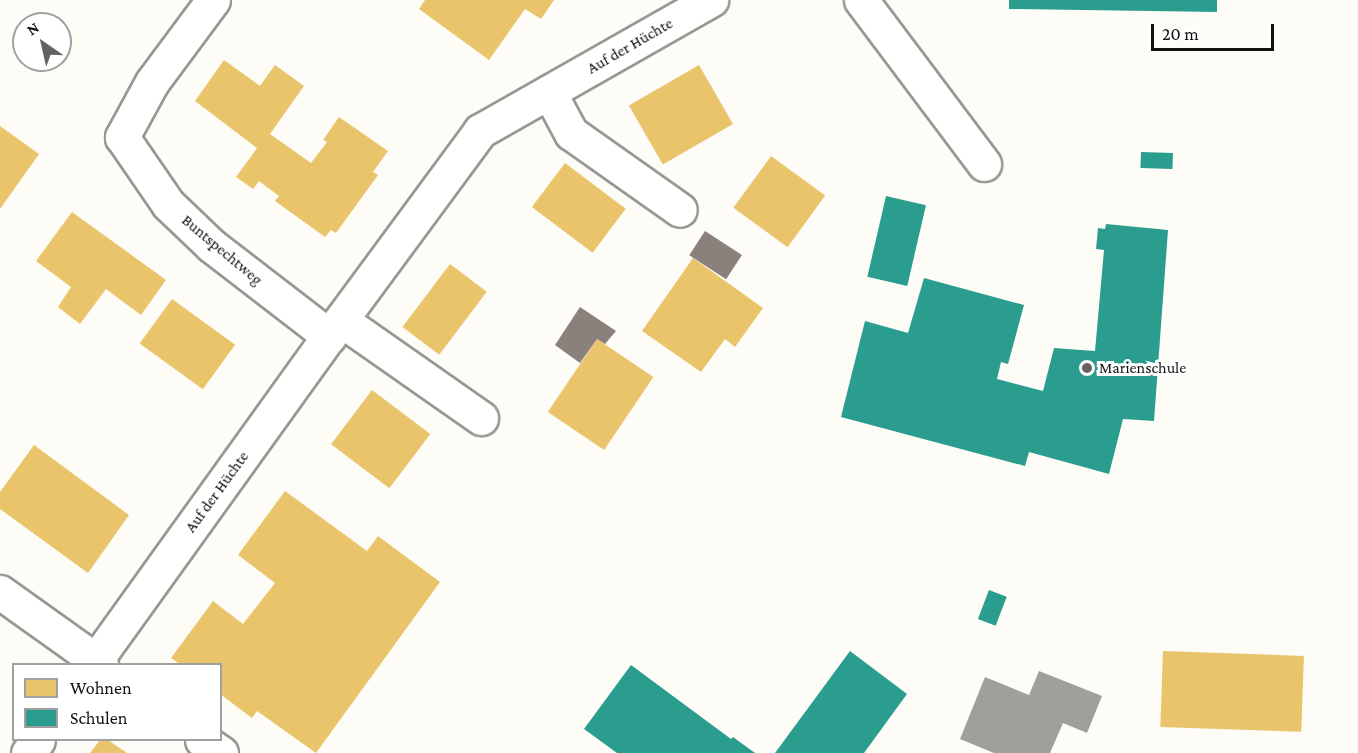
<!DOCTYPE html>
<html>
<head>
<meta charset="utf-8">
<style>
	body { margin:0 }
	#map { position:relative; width:1358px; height:753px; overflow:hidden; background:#fdfcf7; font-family:"Crimson Pro",serif }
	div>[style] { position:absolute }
	.homes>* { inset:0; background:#e9c46a; transform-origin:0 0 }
	.schools>* { inset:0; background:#2a9d8f; transform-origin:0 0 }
	.industry>* { inset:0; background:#8a817c; transform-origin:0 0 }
	.building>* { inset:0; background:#a19f9c }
	.roads { filter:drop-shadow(2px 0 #979795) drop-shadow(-2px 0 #979795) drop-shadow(0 2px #979795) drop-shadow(0 -2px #979795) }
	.minor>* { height:33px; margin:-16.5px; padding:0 16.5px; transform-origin:16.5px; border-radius:16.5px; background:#fffffe }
	.dots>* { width:16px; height:16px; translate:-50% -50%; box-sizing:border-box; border:3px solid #fff; border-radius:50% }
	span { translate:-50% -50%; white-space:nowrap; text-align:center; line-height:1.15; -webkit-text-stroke:6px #fff; paint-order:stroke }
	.street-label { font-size:16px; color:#111 }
	.poi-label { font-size:16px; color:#111 }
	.left { translate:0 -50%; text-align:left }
	.legend { position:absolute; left:12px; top:663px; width:210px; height:78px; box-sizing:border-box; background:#fff; border:2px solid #a0a0a0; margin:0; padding:8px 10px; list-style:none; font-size:18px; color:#111 }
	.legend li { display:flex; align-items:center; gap:12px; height:30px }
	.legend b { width:30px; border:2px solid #a0a0a0 }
	.north { position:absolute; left:12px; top:12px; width:60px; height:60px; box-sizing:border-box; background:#fff; border:2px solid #a0a0a0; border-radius:50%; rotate:326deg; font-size:16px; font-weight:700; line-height:24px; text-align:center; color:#111 }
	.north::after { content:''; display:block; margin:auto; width:21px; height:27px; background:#646362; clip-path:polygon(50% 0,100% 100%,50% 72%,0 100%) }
	.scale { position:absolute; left:1151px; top:24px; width:123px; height:27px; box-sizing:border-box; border:3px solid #111; border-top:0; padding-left:8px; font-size:18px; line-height:21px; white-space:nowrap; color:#111; -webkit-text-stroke:4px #fff; paint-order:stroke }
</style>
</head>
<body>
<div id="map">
	<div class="homes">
		<div style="clip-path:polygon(425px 0,554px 0,541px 19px,525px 9px,489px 60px,419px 9px)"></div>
		<div style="clip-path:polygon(224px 60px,260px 86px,275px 65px,304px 86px,270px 134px,311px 163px,327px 142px,323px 140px,339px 117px,388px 151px,373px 172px,378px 175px,336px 233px,331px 230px,325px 237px,275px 201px,279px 196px,259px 181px,253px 189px,236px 177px,257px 148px,195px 101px)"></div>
		<div style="left:699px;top:65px;width:68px;height:81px;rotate:60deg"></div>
		<div style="clip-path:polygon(0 126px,39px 154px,0 209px)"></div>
		<div style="left:771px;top:156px;width:67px;height:64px;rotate:36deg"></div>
		<div style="left:565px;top:163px;width:76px;height:55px;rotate:37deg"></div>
		<div style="clip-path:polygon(72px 212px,166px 280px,141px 315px,106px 289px,80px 324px,58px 307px,71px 287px,36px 261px)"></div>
		<div style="clip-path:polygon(693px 258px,763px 308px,735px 347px,725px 339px,701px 372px,642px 331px)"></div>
		<div style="left:450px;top:264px;width:46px;height:79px;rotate:37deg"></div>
		<div style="left:172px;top:299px;width:78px;height:55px;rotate:36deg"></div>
		<div style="left:597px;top:339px;width:68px;height:88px;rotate:34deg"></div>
		<div style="left:372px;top:390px;width:73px;height:68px;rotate:37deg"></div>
		<div style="clip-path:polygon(34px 445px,129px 515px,88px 573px,0 509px,0 492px)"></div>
		<div style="clip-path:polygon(285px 491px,367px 551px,378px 536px,440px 582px,316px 753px,257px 711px,252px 718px,220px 694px,220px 664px,180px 664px,171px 658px,213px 601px,243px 624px,275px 583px,238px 555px)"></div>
		<div style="left:1163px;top:651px;width:141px;height:76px;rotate:2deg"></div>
		<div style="clip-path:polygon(100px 740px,108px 740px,127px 753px,90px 753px)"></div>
	</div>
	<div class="schools">
		<div style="clip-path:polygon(1009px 0,1217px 0,1217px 12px,1009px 9px)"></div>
		<div style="left:1141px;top:152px;width:32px;height:16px;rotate:2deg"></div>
		<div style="left:886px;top:196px;width:41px;height:83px;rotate:13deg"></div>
		<div style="clip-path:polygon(1106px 224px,1168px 230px,1154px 421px,1123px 419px,1109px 474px,1029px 452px,1025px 466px,841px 417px,865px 321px,908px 333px,924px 278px,1024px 305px,1008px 364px,1001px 362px,997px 379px,1043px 391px,1054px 348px,1095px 351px,1104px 250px,1096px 249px,1098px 228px,1105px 229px)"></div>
		<div style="left:989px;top:590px;width:19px;height:31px;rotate:21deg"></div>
		<div style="clip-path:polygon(850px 651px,907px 694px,864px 753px,775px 753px)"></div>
		<div style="clip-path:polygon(631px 665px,731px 739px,733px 737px,755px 753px,617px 753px,584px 729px)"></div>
	</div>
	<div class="industry">
		<div style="left:705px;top:231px;width:44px;height:29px;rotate:33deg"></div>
		<div style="clip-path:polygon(580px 307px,616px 331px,605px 344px,597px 339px,580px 363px,555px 345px)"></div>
	</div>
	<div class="building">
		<div style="clip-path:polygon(1039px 671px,1102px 696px,1087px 733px,1063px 723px,1050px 753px,994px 753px,960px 739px,985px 677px,1029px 695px)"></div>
	</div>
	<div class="roads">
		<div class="minor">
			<div style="left:213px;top:0;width:102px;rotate:126.6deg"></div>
			<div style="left:152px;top:82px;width:63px;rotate:118.6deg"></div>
			<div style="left:122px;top:137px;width:81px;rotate:55.5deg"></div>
			<div style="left:168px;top:204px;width:61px;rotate:43.7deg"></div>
			<div style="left:212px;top:246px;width:148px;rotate:37.6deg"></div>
			<div style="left:861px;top:0;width:205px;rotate:53.1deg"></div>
			<div style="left:549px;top:92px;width:47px;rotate:61.8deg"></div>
			<div style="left:571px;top:133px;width:133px;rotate:35.2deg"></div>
			<div style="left:341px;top:320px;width:171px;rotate:35deg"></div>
			<div style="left:0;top:592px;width:124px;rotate:35.5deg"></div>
			<div style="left:93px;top:664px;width:404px;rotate:-54.3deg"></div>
			<div style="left:329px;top:336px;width:255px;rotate:-53.6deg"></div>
			<div style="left:480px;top:131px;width:266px;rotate:-29.6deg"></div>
			<div style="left:202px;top:740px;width:23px;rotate:34deg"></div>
			<div style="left:28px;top:753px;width:16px;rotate:-52deg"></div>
		</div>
	</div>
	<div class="dots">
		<div style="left:1087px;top:368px;background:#646362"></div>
	</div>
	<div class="street-label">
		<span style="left:630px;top:46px;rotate:-30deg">Auf der Hüchte</span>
		<span style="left:222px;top:250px;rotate:40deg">Buntspechtweg</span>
		<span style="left:217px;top:492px;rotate:-54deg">Auf der Hüchte</span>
	</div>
	<div class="poi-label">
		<span class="left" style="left:1099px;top:368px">Marienschule</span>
	</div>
	<ul class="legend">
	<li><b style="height:16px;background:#e9c46a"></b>Wohnen</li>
	<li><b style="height:16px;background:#2a9d8f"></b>Schulen</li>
	</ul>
	<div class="north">N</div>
	<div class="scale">20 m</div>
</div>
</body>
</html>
